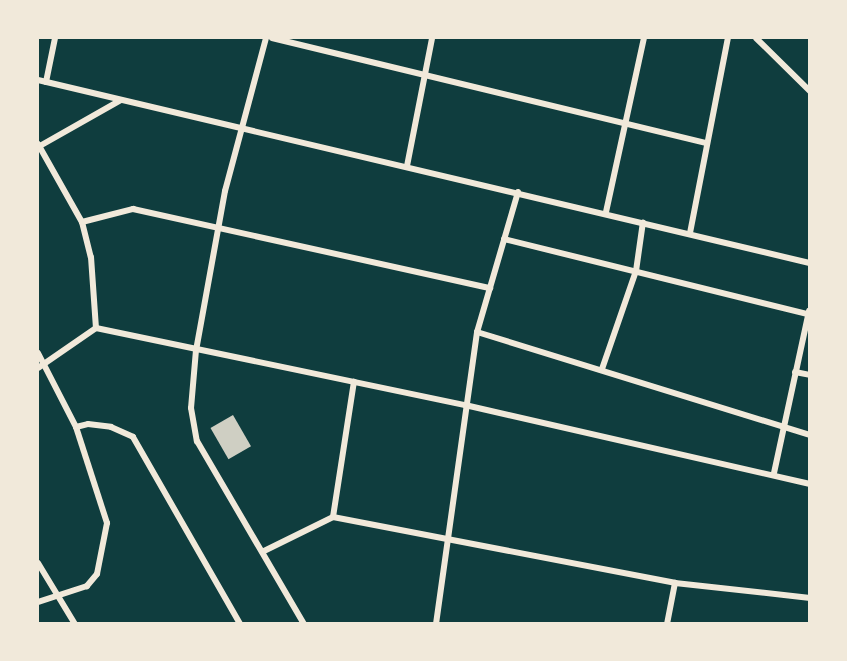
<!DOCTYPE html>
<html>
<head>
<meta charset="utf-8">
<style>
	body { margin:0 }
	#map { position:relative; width:847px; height:661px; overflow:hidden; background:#0f3d3e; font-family:Spectral,serif }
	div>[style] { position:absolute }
	.building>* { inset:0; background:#cfcfc3; transform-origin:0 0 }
	.minor>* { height:6px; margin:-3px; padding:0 3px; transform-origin:3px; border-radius:3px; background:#f1e9da }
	span { translate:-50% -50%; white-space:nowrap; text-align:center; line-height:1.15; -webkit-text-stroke:4.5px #f1e9da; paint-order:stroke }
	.frame { position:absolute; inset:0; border:39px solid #f1e9da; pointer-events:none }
</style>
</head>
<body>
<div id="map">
	<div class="building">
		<div style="left:233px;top:415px;width:36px;height:26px;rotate:60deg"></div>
	</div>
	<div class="minor">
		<div style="left:266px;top:38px;width:158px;rotate:105deg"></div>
		<div style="left:225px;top:191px;width:162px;rotate:100.3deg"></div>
		<div style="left:196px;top:350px;width:58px;rotate:94.9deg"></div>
		<div style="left:191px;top:408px;width:34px;rotate:80deg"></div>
		<div style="left:197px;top:441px;width:212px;rotate:59.7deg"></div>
		<div style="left:272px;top:38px;width:447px;rotate:13.6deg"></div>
		<div style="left:756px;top:38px;width:76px;rotate:44.5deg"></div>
		<div style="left:38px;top:80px;width:793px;rotate:13.34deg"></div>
		<div style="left:46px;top:82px;width:45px;rotate:-78.4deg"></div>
		<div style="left:38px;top:144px;width:90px;rotate:60.6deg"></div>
		<div style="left:82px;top:222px;width:36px;rotate:76deg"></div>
		<div style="left:91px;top:257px;width:71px;rotate:86deg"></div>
		<div style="left:96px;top:328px;width:70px;rotate:145.4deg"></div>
		<div style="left:38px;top:147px;width:95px;rotate:-29.5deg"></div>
		<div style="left:407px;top:166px;width:130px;rotate:-78.9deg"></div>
		<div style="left:518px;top:192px;width:146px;rotate:106.3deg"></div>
		<div style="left:477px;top:332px;width:349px;rotate:17.2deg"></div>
		<div style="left:606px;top:212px;width:178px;rotate:-77.7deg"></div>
		<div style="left:82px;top:222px;width:53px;rotate:-14.3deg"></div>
		<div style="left:133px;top:209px;width:366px;rotate:12.5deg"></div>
		<div style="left:690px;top:233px;width:199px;rotate:-79deg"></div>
		<div style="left:504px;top:239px;width:315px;rotate:13.9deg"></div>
		<div style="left:96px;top:328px;width:377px;rotate:11.8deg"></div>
		<div style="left:465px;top:405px;width:354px;rotate:12.9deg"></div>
		<div style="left:38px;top:353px;width:83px;rotate:62.8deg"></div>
		<div style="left:76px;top:427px;width:101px;rotate:72.1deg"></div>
		<div style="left:107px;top:523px;width:52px;rotate:101.1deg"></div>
		<div style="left:97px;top:574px;width:16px;rotate:130deg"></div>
		<div style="left:87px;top:586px;width:52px;rotate:161.9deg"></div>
		<div style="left:602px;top:369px;width:104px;rotate:-70.9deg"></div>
		<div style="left:636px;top:271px;width:49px;rotate:-81.9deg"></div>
		<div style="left:795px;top:372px;width:15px;rotate:11deg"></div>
		<div style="left:76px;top:427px;width:12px;rotate:-14deg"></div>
		<div style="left:88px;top:424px;width:23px;rotate:7deg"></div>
		<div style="left:111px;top:427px;width:24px;rotate:24deg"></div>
		<div style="left:133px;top:437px;width:215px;rotate:60.2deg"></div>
		<div style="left:774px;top:473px;width:166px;rotate:-77.8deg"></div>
		<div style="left:333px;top:517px;width:137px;rotate:-81.2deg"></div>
		<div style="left:264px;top:551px;width:77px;rotate:-26.2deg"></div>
		<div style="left:333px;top:517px;width:348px;rotate:10.9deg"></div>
		<div style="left:675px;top:583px;width:136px;rotate:6.3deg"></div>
		<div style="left:38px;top:563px;width:71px;rotate:58.8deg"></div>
		<div style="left:436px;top:624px;width:295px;rotate:-82deg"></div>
		<div style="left:667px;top:624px;width:42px;rotate:-79deg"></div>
	</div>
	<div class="frame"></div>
</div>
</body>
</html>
